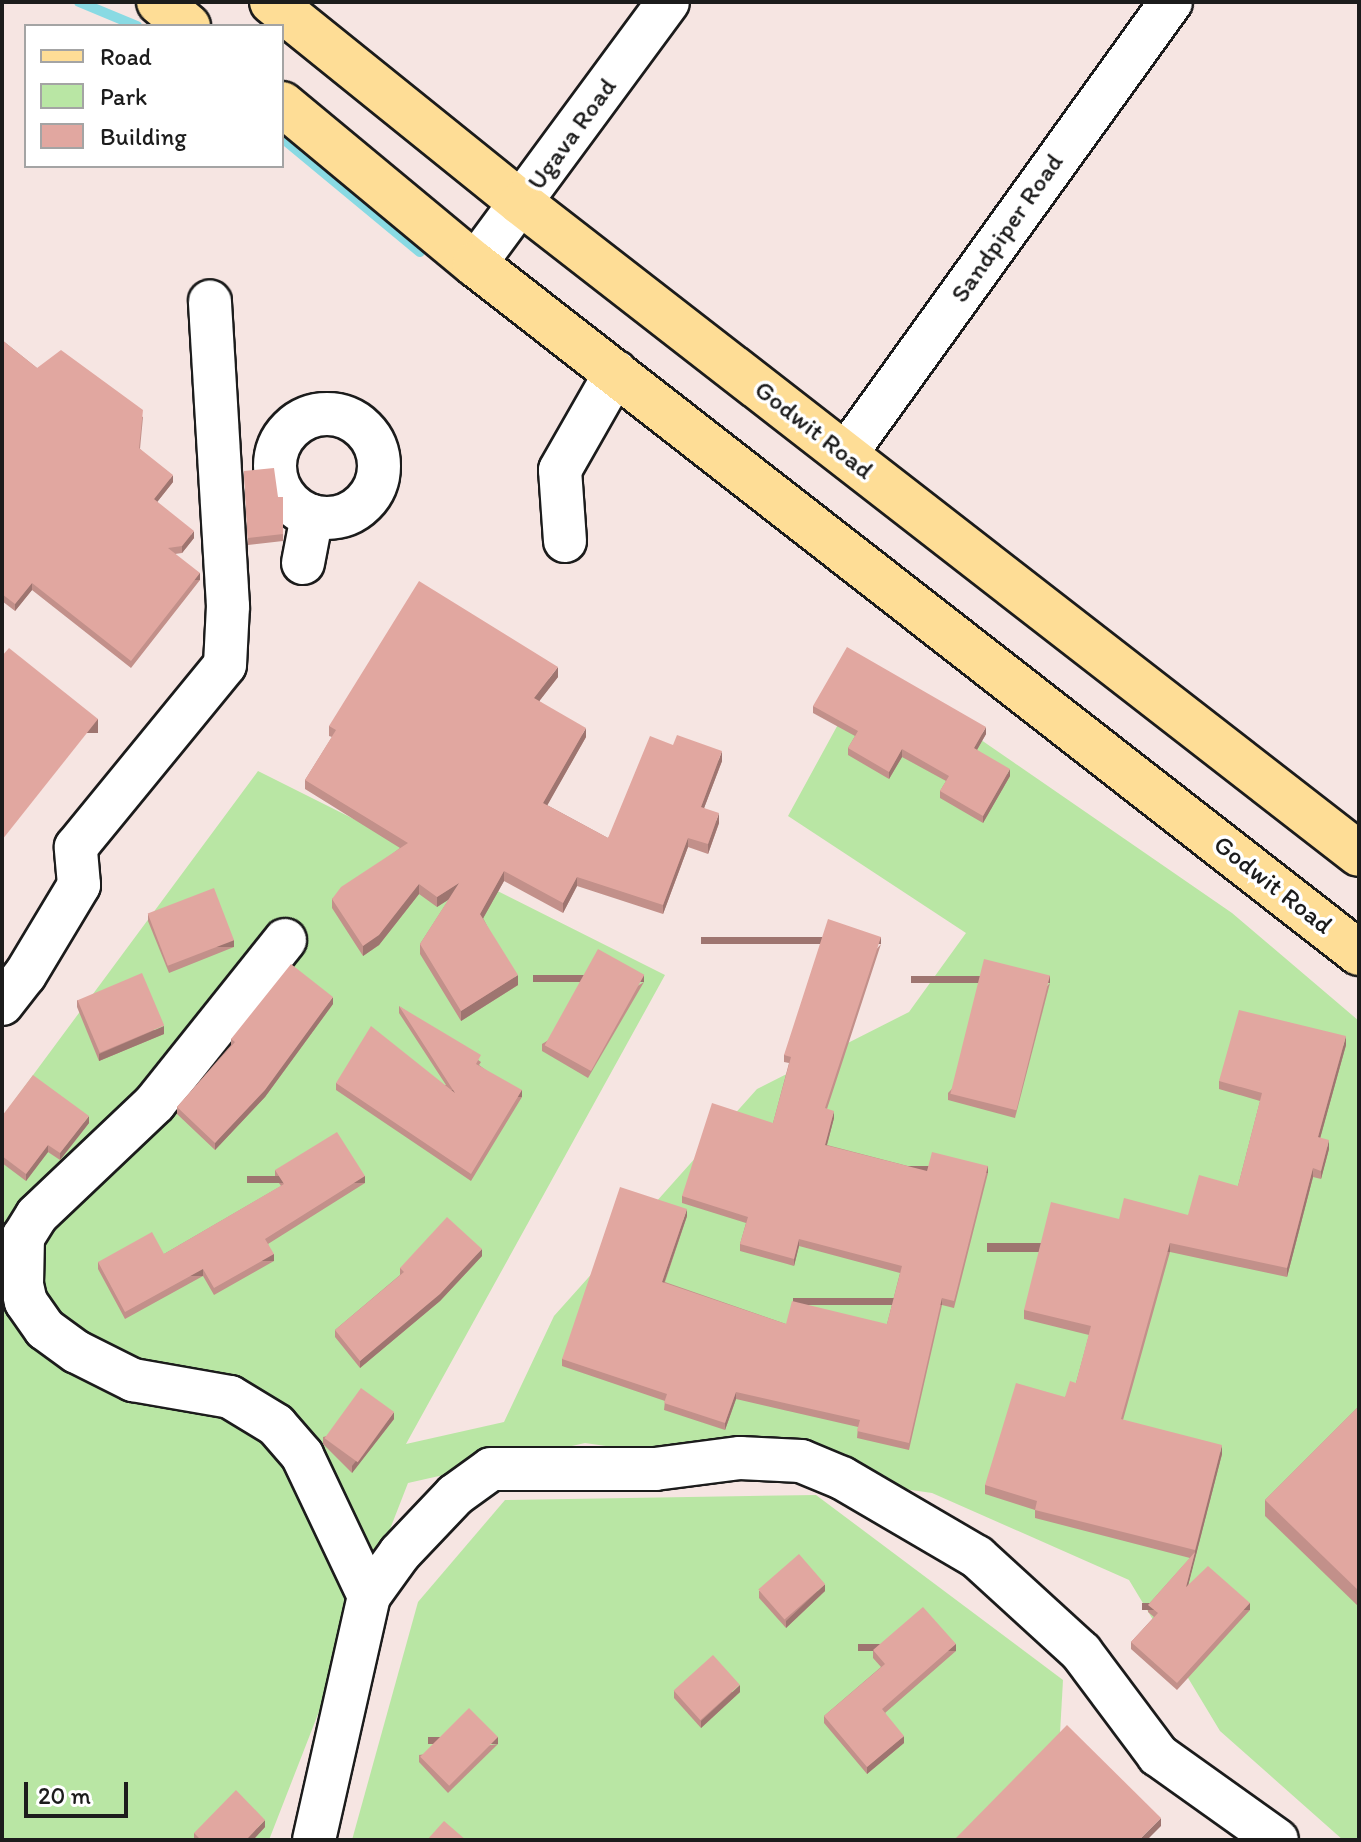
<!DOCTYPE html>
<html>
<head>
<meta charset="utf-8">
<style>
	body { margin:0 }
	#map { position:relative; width:1361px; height:1842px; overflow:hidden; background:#f6e5e2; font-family:Itim,sans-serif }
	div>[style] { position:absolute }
	.green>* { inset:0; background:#b9e6a4 }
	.stream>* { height:10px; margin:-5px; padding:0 5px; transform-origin:5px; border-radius:5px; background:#89dae3 }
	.roads { filter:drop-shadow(2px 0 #1c1c1c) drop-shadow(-2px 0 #1c1c1c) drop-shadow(0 2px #1c1c1c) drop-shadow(0 -2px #1c1c1c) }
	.minor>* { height:42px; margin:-21px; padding:0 21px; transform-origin:21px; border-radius:21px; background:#fff }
	.minor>.ring { margin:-21px; padding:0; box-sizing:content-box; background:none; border:42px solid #fff; border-radius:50% }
	.major>* { height:44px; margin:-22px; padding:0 22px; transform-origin:22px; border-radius:22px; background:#fedd96 }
	.wall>* { inset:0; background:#c2908a }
	.shaded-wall>* { inset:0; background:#9e7570; transform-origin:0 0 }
	.building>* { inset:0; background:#e1a7a0; transform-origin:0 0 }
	span { translate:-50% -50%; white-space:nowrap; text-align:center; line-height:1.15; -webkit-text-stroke:7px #fff; paint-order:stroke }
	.street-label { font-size:26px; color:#1c1c1c }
	.frame { position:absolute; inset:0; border:4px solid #1c1c1c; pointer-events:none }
	.legend { position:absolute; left:24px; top:24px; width:260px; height:144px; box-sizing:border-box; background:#fff; border:2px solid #a4a4a4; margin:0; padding:10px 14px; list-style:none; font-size:24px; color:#1c1c1c }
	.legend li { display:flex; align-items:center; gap:16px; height:40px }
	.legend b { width:40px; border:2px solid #a4a4a4 }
	.scale { position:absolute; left:24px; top:1782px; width:104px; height:36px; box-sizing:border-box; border:4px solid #1c1c1c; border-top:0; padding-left:10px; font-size:24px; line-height:28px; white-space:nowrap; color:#1c1c1c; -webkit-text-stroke:6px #fff; paint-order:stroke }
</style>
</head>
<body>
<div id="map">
	<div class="green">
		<div style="clip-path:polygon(871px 664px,1232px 913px,1359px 1021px,1359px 1840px,1343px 1840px,1220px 1731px,1129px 1580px,932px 1493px,585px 1443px,408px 1483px,269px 1840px,2px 1840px,2px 1117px,258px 771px,665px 975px,406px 1444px,504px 1422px,554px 1316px,757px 1089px,909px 1012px,966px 933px,788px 816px)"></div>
		<div style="clip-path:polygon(816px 1495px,1063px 1680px,1054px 1840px,352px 1840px,418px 1602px,505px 1500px)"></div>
	</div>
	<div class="stream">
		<div style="left:79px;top:2px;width:63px;rotate:22.5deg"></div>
		<div style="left:282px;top:138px;width:179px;rotate:39.6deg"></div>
	</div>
	<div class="roads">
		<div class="minor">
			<div style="left:475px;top:264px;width:325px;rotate:-53.6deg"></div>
			<div class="ring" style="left:275px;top:414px;width:62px;height:62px"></div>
			<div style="left:845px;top:455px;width:558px;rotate:-54.26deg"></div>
			<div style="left:565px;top:541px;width:71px;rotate:-94deg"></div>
			<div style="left:560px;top:470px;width:113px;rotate:-60.3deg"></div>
			<div style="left:303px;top:563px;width:48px;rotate:-79.2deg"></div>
			<div style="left:285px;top:940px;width:208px;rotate:128.6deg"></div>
			<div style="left:155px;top:1103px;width:163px;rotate:136.5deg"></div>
			<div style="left:37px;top:1215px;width:26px;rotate:122deg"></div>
			<div style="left:23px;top:1237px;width:48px;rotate:91.2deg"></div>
			<div style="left:22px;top:1285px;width:17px;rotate:77deg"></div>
			<div style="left:26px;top:1302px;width:33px;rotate:55deg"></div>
			<div style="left:45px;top:1329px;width:39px;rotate:36deg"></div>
			<div style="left:77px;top:1352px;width:63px;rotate:26.6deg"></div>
			<div style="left:133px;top:1380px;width:98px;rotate:9.9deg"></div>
			<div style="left:230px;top:1397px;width:54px;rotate:31.3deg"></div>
			<div style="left:276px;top:1425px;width:40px;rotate:49deg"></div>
			<div style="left:302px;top:1455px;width:156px;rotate:64.6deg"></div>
			<div style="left:2px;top:1004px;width:37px;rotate:-52deg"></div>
			<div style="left:25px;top:975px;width:105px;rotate:-59deg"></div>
			<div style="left:79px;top:885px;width:38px;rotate:-95deg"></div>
			<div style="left:76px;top:847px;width:235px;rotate:-50.7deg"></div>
			<div style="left:225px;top:665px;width:59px;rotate:-87.1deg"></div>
			<div style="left:228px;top:606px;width:305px;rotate:-93.4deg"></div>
			<div style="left:314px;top:1840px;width:250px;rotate:-77.3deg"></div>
			<div style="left:369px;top:1596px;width:53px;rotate:-54.2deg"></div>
			<div style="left:400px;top:1553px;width:80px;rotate:-46.5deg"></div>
			<div style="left:455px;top:1495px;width:44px;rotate:-35.8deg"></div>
			<div style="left:491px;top:1469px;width:164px"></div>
			<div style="left:655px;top:1469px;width:86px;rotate:-7.4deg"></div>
			<div style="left:740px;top:1458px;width:61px;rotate:2.8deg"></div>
			<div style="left:801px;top:1461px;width:44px;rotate:22.5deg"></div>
			<div style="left:842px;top:1478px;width:156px;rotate:30.3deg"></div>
			<div style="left:977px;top:1557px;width:141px;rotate:42.4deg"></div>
			<div style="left:1081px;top:1652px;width:129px;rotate:53.2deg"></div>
			<div style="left:1158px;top:1755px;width:146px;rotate:35.5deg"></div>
		</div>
		<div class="major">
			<div style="left:159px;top:2px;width:38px;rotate:40deg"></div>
			<div style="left:272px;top:2px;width:320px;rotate:38.9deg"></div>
			<div style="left:521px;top:203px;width:1061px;rotate:37.84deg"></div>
			<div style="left:282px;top:104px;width:251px;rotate:39.7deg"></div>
			<div style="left:475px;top:264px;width:1121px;rotate:37.93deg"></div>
		</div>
	</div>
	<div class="wall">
		<div style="clip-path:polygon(2px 340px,37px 368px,143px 417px,140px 449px,173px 482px,157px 502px,194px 538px,182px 553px,175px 554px,200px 580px,131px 668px,32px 590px,15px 611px,2px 601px)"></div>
		<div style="clip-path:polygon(244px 471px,278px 497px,283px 497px,283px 541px,248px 545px)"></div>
		<div style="clip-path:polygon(558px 677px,539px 701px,586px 737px,547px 805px,608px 838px,673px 745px,722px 761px,704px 808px,719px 823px,708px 854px,688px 847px,663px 914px,577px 886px,563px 913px,504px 881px,483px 918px,518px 985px,461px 1021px,420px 954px,420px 944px,449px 899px,437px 907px,419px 894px,379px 945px,363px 956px,332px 908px,332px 899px,400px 848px,305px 789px,305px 780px,332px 737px,329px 736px,329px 726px)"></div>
		<div style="clip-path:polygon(813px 706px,986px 734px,977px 750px,1010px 776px,983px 823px,940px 798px,940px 791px,946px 781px,902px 757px,889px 779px,848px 755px,848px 748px,855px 736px,813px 713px)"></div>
		<div style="clip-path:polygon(148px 914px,234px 947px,169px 973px,148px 921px)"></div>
		<div style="clip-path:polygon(881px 944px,827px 1109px,834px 1118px,827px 1145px,927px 1171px,988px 1173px,954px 1308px,942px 1305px,909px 1450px,857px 1438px,858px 1427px,736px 1399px,725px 1430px,664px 1410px,665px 1401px,562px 1366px,562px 1359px,687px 1216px,665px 1282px,786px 1324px,887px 1324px,900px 1273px,799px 1246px,794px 1266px,740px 1251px,740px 1244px,746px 1223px,682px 1203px,682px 1196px,773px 1123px,789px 1063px,784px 1062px,784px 1055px)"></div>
		<div style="clip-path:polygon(644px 982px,588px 1078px,542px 1051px,542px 1044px)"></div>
		<div style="clip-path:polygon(1050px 983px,1015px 1118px,948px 1100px,948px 1093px)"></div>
		<div style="clip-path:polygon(77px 1000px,164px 1034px,99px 1061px,77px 1007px)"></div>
		<div style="clip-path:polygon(333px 1004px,265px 1097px,215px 1150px,177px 1114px,177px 1107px,231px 1045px,231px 1039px)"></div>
		<div style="clip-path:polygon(399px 1006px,481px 1062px,479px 1065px,522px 1097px,471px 1181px,336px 1090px,336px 1083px,446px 1085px,399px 1013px)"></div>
		<div style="clip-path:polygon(1346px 1045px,1320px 1138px,1329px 1149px,1321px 1179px,1313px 1177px,1287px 1277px,1170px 1252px,1123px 1420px,1222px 1454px,1188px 1585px,1250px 1610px,1177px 1690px,1131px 1649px,1131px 1642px,1154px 1617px,1148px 1612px,1148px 1605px,1190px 1558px,1035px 1518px,1035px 1510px,985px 1494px,985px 1485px,1065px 1397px,1076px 1383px,1089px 1335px,1024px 1319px,1024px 1310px,1119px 1219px,1188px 1215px,1238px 1186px,1260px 1101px,1219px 1089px,1219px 1081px)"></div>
		<div style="clip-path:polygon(2px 1116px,89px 1123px,60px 1160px,48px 1152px,26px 1181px,2px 1163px)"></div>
		<div style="clip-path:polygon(275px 1170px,365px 1183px,268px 1244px,274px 1261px,214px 1295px,203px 1276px,125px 1319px,98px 1269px,98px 1262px,164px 1254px,281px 1186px,275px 1177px)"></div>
		<div style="clip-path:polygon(482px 1256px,440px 1301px,360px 1368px,335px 1337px,335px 1330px,400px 1275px,400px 1268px)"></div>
		<div style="clip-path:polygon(1359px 1406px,1359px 1607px,1265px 1516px,1265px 1500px)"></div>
		<div style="clip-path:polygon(394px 1419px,352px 1473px,323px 1444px,323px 1437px)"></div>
		<div style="clip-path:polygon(759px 1591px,825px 1591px,786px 1628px,759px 1598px)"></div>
		<div style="clip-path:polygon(873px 1650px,956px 1651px,885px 1713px,904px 1743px,867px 1774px,824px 1723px,824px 1716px,881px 1667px,873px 1658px)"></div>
		<div style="clip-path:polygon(674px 1691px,740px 1692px,701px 1728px,674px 1698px)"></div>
		<div style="clip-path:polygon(498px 1744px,448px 1793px,419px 1762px,419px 1755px)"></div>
		<div style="clip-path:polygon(265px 1827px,253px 1840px,194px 1840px,194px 1833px)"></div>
	</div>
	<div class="shaded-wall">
		<div style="clip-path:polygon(173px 475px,173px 482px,154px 506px,154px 499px)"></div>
		<div style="clip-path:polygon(194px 531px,194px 538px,182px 553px,182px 546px)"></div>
		<div style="left:200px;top:573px;width:7px;height:112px;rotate:90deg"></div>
		<div style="clip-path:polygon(32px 583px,32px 590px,15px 611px,15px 604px)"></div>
		<div style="clip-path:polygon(558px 667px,558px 677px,534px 708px,534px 698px)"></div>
		<div style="left:98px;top:719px;width:14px;height:154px;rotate:90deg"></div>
		<div style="clip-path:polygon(986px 727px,986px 734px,974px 755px,974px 748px)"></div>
		<div style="clip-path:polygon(586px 728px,586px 737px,543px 813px,543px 803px)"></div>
		<div style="clip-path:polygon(902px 749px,902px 757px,889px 779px,889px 772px)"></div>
		<div style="clip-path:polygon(722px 751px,722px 761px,701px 816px,701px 807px)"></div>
		<div style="clip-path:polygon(1010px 769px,1010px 776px,983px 823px,983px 816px)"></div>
		<div style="clip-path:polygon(719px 813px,719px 823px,708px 854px,708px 844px)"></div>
		<div style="clip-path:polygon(688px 838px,688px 847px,663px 914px,663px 905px)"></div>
		<div style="clip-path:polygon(504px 871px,504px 881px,480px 924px,480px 914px)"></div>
		<div style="clip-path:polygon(577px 877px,577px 886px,563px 913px,563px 903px)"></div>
		<div style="clip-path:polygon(459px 883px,459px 893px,437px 907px,437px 897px)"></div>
		<div style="clip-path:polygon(419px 884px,419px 894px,379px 945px,363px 956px,363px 946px)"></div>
		<div style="left:881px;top:937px;width:7px;height:180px;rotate:90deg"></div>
		<div style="left:234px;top:940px;width:7px;height:70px;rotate:90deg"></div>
		<div style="clip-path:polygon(518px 975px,518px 985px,461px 1021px,461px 1011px)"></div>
		<div style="left:644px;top:975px;width:7px;height:111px;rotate:90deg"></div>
		<div style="left:1050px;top:976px;width:7px;height:139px;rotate:90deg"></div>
		<div style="clip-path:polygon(333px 997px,333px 1004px,265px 1097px,215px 1150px,215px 1143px)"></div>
		<div style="clip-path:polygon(164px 1026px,164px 1034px,99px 1061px,99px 1054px)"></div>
		<div style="clip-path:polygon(1346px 1036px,1346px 1045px,1318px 1146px,1318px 1137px)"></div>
		<div style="left:522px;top:1090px;width:7px;height:98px;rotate:90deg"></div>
		<div style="clip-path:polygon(834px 1111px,834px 1118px,825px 1152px,825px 1145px)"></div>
		<div style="clip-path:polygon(89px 1116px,89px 1123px,60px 1160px,60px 1153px)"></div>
		<div style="clip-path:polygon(1329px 1140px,1329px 1149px,1321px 1179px,1321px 1171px)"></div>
		<div style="clip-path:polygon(48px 1145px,48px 1152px,26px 1181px,26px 1174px)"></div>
		<div style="left:988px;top:1166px;width:7px;height:139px;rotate:90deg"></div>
		<div style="clip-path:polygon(1313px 1168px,1313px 1177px,1287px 1277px,1287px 1268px)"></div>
		<div style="left:365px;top:1176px;width:7px;height:118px;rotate:90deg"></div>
		<div style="clip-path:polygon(687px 1209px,687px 1216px,662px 1289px,662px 1282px)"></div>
		<div style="clip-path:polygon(799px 1239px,799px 1246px,794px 1266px,794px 1259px)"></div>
		<div style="left:1170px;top:1243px;width:9px;height:183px;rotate:90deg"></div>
		<div style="clip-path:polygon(482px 1249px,482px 1256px,440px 1301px,360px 1368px,360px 1361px)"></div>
		<div style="left:274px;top:1254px;width:7px;height:69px;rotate:90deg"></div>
		<div style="left:203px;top:1269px;width:7px;height:89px;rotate:90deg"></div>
		<div style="left:942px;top:1298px;width:7px;height:149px;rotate:90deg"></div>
		<div style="clip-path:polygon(736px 1392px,736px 1399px,725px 1430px,725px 1423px)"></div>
		<div style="clip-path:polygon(394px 1412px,394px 1419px,352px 1473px,352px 1466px)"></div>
		<div style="clip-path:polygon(1222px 1445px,1222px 1454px,1186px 1594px,1186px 1587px)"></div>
		<div style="clip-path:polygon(825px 1584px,825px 1591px,786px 1628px,786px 1621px)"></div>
		<div style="left:1250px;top:1603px;width:7px;height:108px;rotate:90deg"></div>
		<div style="left:956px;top:1644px;width:7px;height:98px;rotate:90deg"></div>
		<div style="clip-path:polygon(740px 1685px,740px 1692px,701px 1728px,701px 1721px)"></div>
		<div style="clip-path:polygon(904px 1736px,904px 1743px,867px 1774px,867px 1767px)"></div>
		<div style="left:498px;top:1737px;width:7px;height:70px;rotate:90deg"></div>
		<div style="clip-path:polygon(1161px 1818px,1161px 1826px,1147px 1840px,1139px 1840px)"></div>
		<div style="clip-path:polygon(265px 1820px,265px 1827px,253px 1840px,246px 1840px)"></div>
	</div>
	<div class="building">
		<div style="clip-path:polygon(2px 340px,37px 368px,61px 350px,143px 410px,139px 448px,173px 475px,154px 499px,194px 531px,182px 546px,168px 548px,200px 573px,131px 661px,32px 583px,15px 604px,2px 594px)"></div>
		<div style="clip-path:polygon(274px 468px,278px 497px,283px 497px,283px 534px,248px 538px,244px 471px)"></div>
		<div style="clip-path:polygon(419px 581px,558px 667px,534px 698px,586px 728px,543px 803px,608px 838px,650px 736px,673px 745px,677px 735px,722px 751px,701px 807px,719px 813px,708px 844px,688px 838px,663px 905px,577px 877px,563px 903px,504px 871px,480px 914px,518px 975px,461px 1011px,420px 944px,459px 883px,437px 897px,419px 884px,379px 935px,363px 946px,332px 899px,341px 887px,408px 843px,305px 780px,336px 730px,329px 726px)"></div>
		<div style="clip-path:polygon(847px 647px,986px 727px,974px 748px,1010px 769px,983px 816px,940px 791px,949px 776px,902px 749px,889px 772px,848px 748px,858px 731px,813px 706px)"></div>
		<div style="clip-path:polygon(9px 648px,98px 719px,2px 840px,2px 656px)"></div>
		<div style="left:214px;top:888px;width:56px;height:71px;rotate:69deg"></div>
		<div style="clip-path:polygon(828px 919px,881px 937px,825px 1108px,834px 1111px,825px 1145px,927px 1171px,932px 1152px,988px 1166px,954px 1301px,942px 1298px,909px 1443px,857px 1431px,860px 1420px,736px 1392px,725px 1423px,664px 1403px,667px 1394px,562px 1359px,620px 1187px,687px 1209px,662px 1282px,786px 1324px,792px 1301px,887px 1324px,902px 1266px,799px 1239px,794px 1259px,740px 1244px,748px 1217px,682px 1196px,712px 1103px,773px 1123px,791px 1057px,784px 1055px)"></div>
		<div style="left:598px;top:949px;width:53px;height:110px;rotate:29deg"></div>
		<div style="left:984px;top:959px;width:68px;height:139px;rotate:14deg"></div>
		<div style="clip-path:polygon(291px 964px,333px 997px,265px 1090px,215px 1143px,177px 1107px,235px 1042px,231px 1039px)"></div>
		<div style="left:142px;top:973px;width:57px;height:70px;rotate:67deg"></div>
		<div style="clip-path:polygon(399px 1006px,481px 1055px,476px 1064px,522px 1090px,471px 1174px,336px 1083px,371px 1026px,455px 1093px)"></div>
		<div style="clip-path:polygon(1239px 1010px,1346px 1036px,1318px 1137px,1329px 1140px,1321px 1171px,1313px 1168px,1287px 1268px,1170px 1243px,1121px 1419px,1222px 1445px,1195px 1550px,1035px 1510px,1037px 1501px,985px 1485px,1016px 1383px,1065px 1397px,1070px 1381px,1076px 1383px,1091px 1326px,1024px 1310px,1051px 1202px,1119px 1219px,1124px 1198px,1188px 1215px,1199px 1175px,1238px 1186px,1262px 1093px,1219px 1081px)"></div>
		<div style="clip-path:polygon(33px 1075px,89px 1116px,60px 1153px,48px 1145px,26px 1174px,2px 1156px,2px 1116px)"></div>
		<div style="clip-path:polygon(337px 1132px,365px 1176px,265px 1239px,274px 1254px,214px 1288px,203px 1269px,125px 1312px,98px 1262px,152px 1232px,164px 1254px,284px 1184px,275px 1170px)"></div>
		<div style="clip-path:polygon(447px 1217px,482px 1249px,440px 1294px,360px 1361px,335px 1330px,404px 1272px,400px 1268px)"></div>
		<div style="left:361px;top:1388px;width:41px;height:62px;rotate:36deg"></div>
		<div style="clip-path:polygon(1359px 1406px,1359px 1591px,1265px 1500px)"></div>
		<div style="clip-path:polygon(1195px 1552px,1186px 1587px,1208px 1566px,1250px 1603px,1177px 1683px,1131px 1642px,1158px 1613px,1148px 1605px)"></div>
		<div style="left:799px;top:1554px;width:40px;height:54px;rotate:49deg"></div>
		<div style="clip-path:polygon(923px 1607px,956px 1644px,882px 1709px,904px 1736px,867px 1767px,824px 1716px,885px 1664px,873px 1650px)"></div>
		<div style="left:713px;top:1655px;width:40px;height:53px;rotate:48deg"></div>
		<div style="left:469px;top:1708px;width:41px;height:69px;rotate:45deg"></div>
		<div style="clip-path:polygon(1067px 1725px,1161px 1818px,1139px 1840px,954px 1840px)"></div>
		<div style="clip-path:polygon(236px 1790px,265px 1820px,246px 1840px,201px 1840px,194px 1833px)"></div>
		<div style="clip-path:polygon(444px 1821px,466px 1840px,427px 1840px)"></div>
	</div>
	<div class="street-label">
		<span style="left:572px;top:134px;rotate:-54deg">Ugava Road</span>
		<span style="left:1007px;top:228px;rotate:-55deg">Sandpiper Road</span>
		<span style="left:814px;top:430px;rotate:38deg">Godwit Road</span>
		<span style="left:1273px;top:885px;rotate:38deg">Godwit Road</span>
	</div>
	<div class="frame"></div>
	<ul class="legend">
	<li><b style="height:10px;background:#fedd96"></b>Road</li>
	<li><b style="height:22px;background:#b9e6a4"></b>Park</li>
	<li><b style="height:22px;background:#e1a7a0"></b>Building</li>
	</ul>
	<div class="scale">20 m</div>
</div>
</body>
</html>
